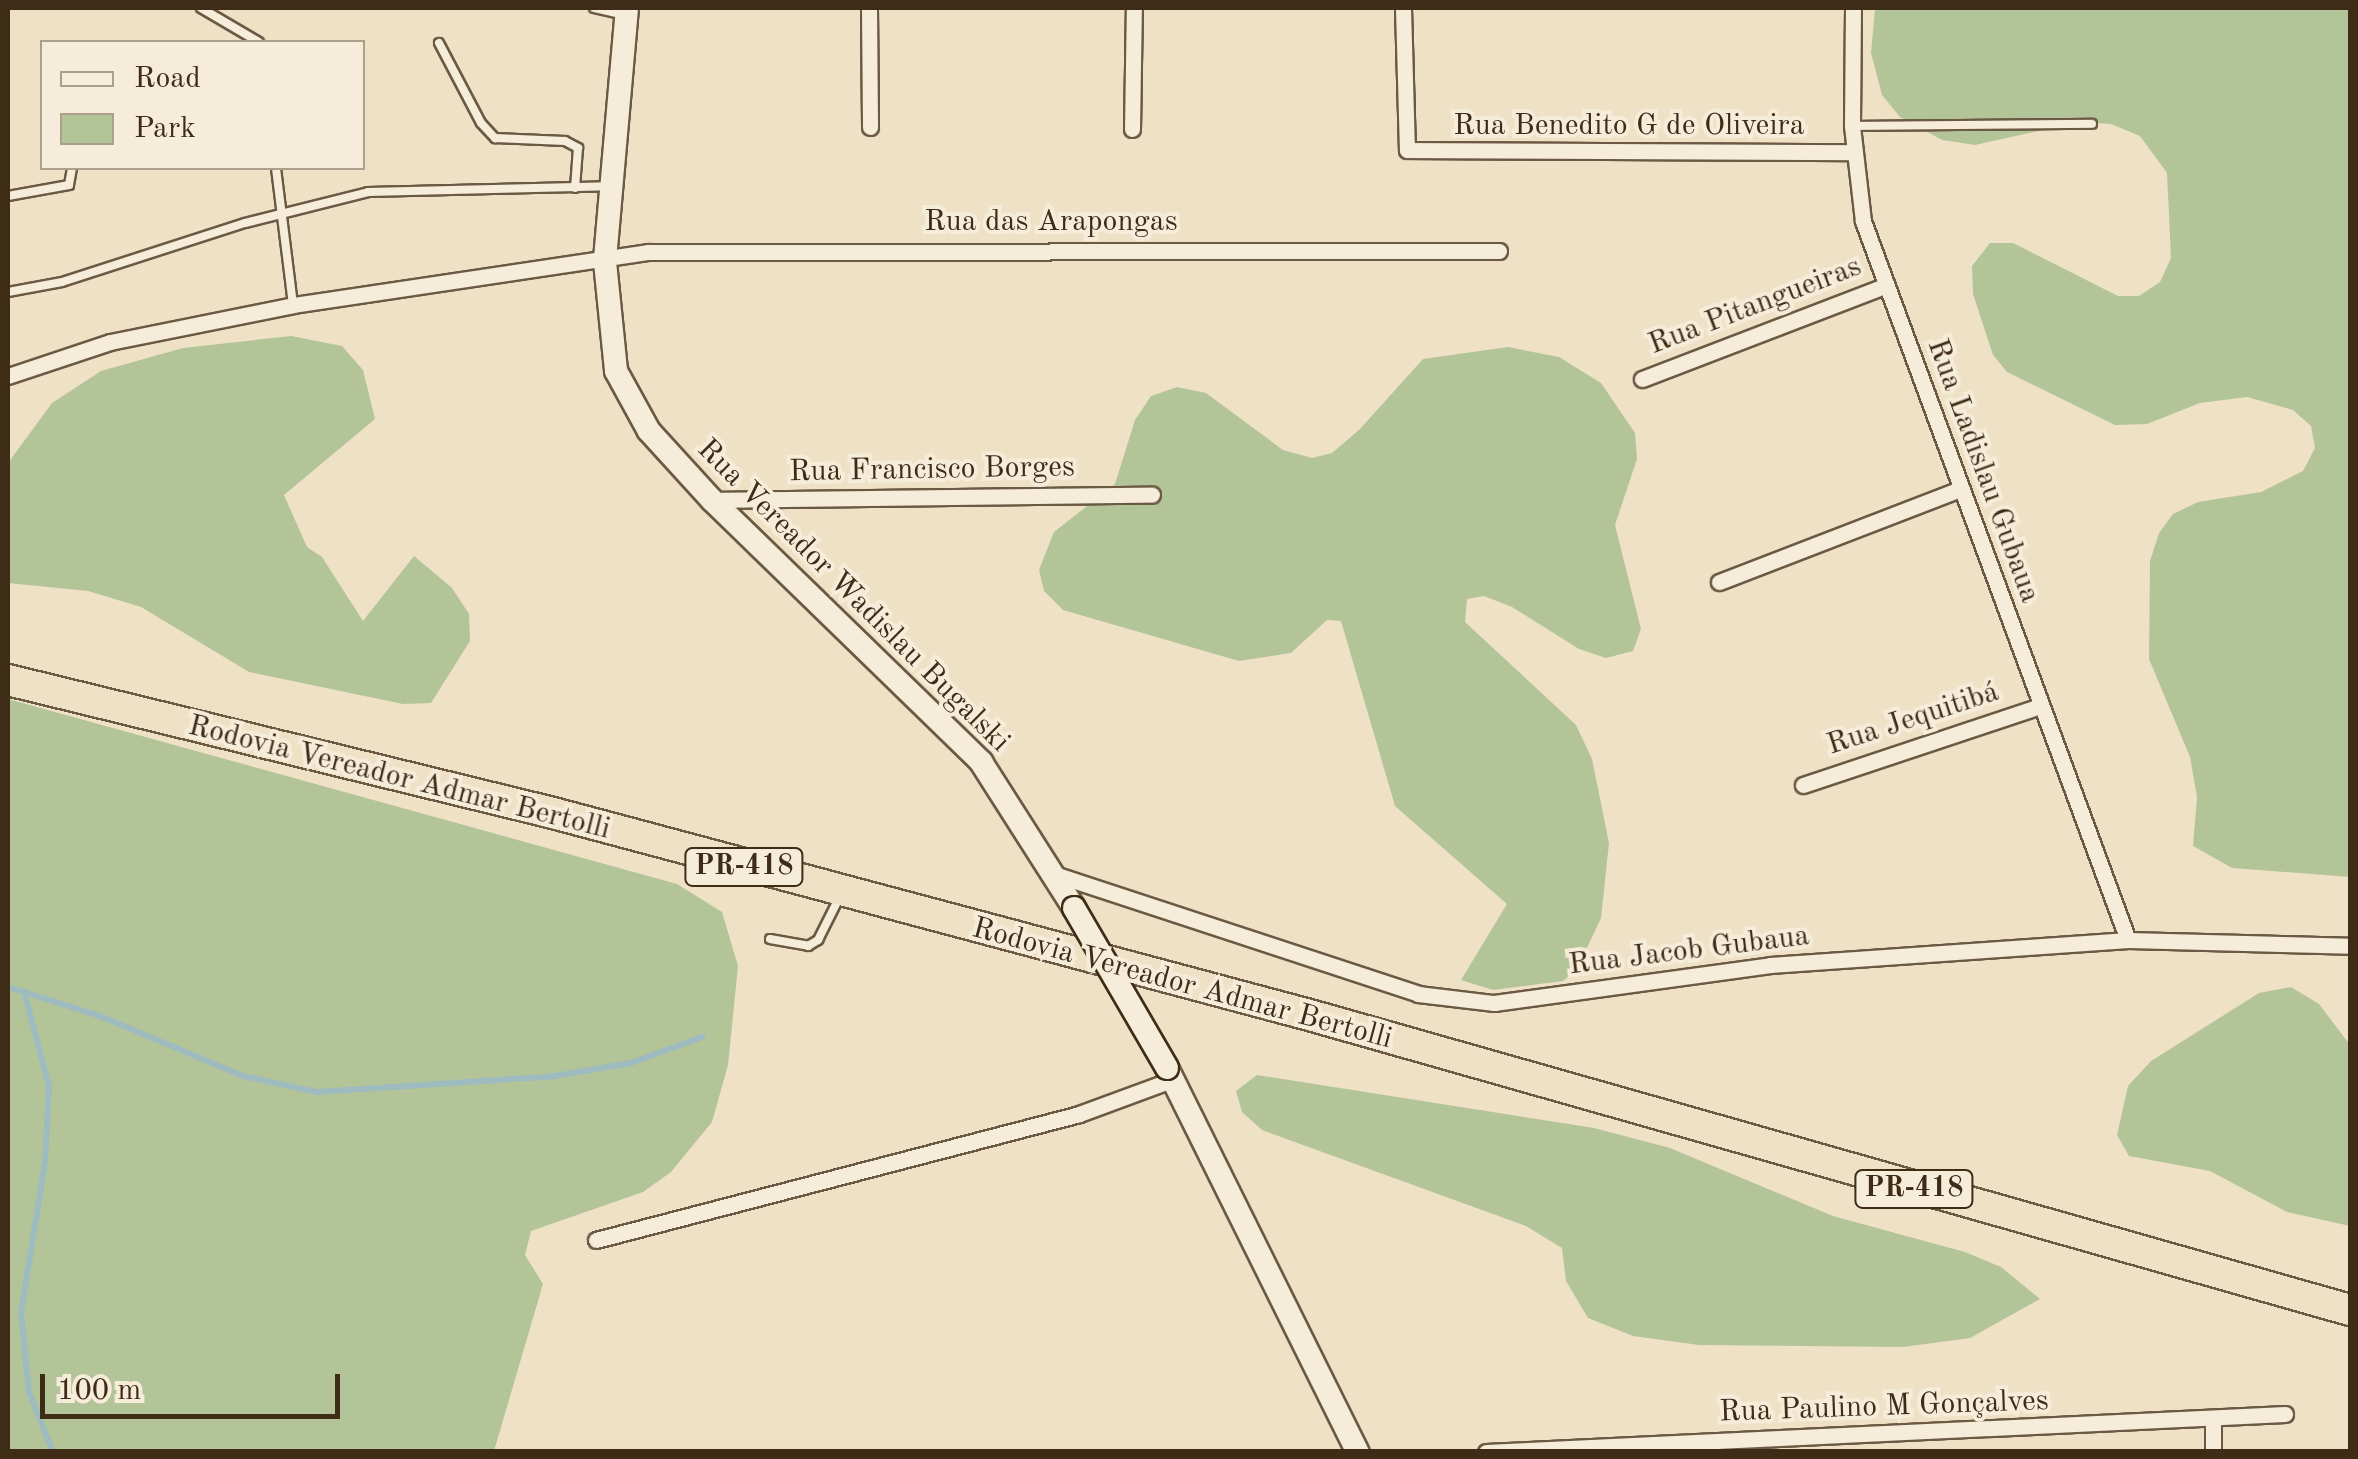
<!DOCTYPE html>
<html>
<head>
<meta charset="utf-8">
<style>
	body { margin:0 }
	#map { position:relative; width:2358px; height:1459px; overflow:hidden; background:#efe1c6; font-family:"Old Standard TT",serif }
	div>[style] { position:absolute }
	.green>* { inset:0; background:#b4c499 }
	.stream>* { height:6px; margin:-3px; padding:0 3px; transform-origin:3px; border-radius:3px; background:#9ebbbf }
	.roads { filter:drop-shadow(2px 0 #6b5943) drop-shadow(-2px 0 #6b5943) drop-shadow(0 2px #6b5943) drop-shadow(0 -2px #6b5943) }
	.lane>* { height:8px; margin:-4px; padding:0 4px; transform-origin:4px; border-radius:4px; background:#f5ecda }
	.street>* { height:15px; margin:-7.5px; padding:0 7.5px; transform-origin:7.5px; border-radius:7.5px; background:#f5ecda }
	.secondary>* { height:22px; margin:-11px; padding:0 11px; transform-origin:11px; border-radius:11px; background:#f5ecda }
	.highway>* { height:30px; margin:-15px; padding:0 15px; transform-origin:15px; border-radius:15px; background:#efe1c6 }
	.bridges { filter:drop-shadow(2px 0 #3f2c17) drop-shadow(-2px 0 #3f2c17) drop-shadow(0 2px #3f2c17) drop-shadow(0 -2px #3f2c17) }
	.secondary-bridge>* { height:22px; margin:-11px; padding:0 11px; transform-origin:11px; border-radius:11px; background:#f5ecda }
	span { translate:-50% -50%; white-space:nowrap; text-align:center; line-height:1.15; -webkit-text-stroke:8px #f5ecda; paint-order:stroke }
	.shield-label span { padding:2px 8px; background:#f5ecda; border:2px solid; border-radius:8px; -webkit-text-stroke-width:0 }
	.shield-label { font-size:28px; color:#3f2c17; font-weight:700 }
	.street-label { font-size:30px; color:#3f2c17 }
	.frame { position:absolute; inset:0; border:10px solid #3f2c17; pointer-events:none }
	.legend { position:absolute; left:40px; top:40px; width:325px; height:130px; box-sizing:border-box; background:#f5ecda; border:2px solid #ac9f8c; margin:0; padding:12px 18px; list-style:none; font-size:30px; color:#3f2c17 }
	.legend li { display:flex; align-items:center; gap:20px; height:50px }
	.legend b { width:50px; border:2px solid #ac9f8c }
	.scale { position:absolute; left:40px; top:1374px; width:300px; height:45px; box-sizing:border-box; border:5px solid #3f2c17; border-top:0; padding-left:12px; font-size:30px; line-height:35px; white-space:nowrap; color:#3f2c17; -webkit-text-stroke:8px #f5ecda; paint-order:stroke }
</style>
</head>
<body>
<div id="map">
	<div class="green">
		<div style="clip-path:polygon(1875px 8px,2350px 8px,2350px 877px,2232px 868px,2193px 846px,2197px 797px,2190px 757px,2149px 659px,2150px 561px,2159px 533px,2173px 514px,2198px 502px,2261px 492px,2303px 471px,2315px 448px,2311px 426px,2293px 410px,2247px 397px,2200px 403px,2147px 424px,2115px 425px,2007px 372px,1993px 355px,1973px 294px,1972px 266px,1990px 243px,2013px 243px,2118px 296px,2139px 296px,2160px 282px,2171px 258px,2167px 173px,2140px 136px,2111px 124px,2080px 122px,1975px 145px,1942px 140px,1900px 117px,1882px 95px,1871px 53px)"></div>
		<div style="clip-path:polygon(291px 336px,342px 346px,363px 370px,375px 419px,284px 495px,307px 547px,322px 557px,363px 621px,414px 556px,452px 588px,469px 614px,470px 641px,431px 703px,403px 704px,249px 672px,141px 607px,88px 591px,8px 583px,8px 463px,52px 403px,101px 371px,183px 348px)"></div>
		<div style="clip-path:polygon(1508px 347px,1559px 357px,1601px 383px,1635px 433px,1637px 459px,1615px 525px,1641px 629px,1633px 651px,1606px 658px,1579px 649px,1512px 607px,1484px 596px,1467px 599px,1465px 622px,1576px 725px,1592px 759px,1609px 843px,1601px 918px,1577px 969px,1563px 981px,1493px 990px,1461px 980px,1507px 904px,1395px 806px,1341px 621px,1327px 620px,1291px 653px,1239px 661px,1063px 610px,1044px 591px,1039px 570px,1054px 532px,1115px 484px,1135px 420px,1151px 396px,1177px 387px,1206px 393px,1283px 450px,1312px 458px,1332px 453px,1360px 429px,1423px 359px)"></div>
		<div style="clip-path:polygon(8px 699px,677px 884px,722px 912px,738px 966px,728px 1065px,712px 1122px,671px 1172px,643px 1192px,531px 1231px,525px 1255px,543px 1284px,494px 1451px,8px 1451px)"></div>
		<div style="clip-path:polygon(2291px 987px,2319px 1004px,2350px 1045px,2350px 1226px,2287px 1212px,2210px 1171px,2129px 1156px,2117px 1135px,2128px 1086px,2151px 1061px,2259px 993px)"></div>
		<div style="clip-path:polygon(1257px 1075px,1594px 1128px,1670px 1148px,1833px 1216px,1965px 1252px,2001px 1267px,2040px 1299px,1970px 1338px,1903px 1347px,1699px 1345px,1633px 1336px,1588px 1318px,1566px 1281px,1562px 1248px,1526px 1226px,1262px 1130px,1242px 1112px,1236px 1091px)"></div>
	</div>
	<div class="stream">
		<div style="left:8px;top:987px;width:96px;rotate:17.5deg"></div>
		<div style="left:100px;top:1016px;width:155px;rotate:22.8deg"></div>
		<div style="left:243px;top:1076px;width:76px;rotate:12.2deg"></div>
		<div style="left:317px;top:1092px;width:239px;rotate:-3.8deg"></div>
		<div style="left:555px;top:1076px;width:77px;rotate:-9.7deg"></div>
		<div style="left:631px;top:1063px;width:76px;rotate:-20.1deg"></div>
		<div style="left:24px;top:991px;width:98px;rotate:75.3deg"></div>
		<div style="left:49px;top:1086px;width:76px;rotate:93deg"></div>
		<div style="left:45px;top:1162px;width:154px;rotate:99deg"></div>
		<div style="left:21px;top:1314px;width:78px;rotate:84.1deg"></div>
		<div style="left:29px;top:1392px;width:65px;rotate:68.2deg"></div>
	</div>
	<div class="roads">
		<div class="lane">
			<div style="left:201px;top:8px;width:67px;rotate:30.4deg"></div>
			<div style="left:594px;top:8px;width:28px;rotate:13deg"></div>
			<div style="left:439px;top:43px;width:90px;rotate:62.3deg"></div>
			<div style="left:481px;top:123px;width:21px;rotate:47deg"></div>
			<div style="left:495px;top:138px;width:70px;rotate:2.5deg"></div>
			<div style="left:565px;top:141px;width:15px;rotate:28deg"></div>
			<div style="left:578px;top:148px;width:40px;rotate:94.3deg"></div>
			<div style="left:1852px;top:126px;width:240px;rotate:-0.5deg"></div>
			<div style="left:276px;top:168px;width:138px;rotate:82.9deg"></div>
			<div style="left:8px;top:196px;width:62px;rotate:-10.2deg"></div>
			<div style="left:69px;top:185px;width:17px;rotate:-80deg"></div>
			<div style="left:8px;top:292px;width:55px;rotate:-10.5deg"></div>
			<div style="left:62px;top:282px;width:192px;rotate:-17.9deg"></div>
			<div style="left:245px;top:223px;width:127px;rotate:-14.1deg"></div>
			<div style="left:368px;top:192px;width:240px;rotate:-1.4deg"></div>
			<div style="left:770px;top:939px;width:39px;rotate:10deg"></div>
			<div style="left:808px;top:946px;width:12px;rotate:-31deg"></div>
			<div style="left:818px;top:940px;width:47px;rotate:-63.4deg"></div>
		</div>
		<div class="street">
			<div style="left:869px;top:8px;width:119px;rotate:89.5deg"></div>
			<div style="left:1403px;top:8px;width:142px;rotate:88.4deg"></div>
			<div style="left:1407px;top:150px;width:446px;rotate:0.3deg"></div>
			<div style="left:1853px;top:8px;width:118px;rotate:90.5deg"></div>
			<div style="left:1852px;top:126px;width:96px;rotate:83.4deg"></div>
			<div style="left:1863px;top:221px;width:766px;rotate:69.77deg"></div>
			<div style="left:1132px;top:129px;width:121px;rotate:-89.1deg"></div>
			<div style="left:8px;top:376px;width:108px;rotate:-18.4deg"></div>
			<div style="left:110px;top:342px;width:187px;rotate:-11.4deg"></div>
			<div style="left:293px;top:305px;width:359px;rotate:-8.5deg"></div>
			<div style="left:648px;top:252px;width:851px;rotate:-0.07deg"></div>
			<div style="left:1642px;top:379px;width:262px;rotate:-21deg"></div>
			<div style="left:712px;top:500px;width:440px;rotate:-0.7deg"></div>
			<div style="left:1719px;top:582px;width:258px;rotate:-21.1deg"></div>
			<div style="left:1803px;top:785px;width:250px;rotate:-18.4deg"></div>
			<div style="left:1054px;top:874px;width:383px;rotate:18.2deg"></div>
			<div style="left:1418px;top:994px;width:77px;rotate:6.8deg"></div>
			<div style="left:1494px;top:1003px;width:279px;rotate:-7.8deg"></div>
			<div style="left:1770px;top:965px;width:359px;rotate:-4deg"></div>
			<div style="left:2128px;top:940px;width:222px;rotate:1.5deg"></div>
			<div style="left:596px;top:1240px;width:499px;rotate:-14.6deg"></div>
			<div style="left:1079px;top:1114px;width:101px;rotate:-20.2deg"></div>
			<div style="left:2213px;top:1420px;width:32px;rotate:90deg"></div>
			<div style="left:1486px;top:1452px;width:800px;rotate:-2.72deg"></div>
		</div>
		<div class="secondary">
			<div style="left:627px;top:8px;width:255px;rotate:95deg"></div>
			<div style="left:605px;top:262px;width:110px;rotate:84.2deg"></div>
			<div style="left:616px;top:371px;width:68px;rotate:61.2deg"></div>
			<div style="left:649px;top:431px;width:93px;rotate:47.6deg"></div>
			<div style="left:712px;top:500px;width:376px;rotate:44.2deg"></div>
			<div style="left:981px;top:762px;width:173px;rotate:57.5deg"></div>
			<div style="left:1167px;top:1068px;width:429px;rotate:63.6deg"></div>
		</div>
		<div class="highway">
			<div style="left:8px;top:680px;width:561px;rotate:13.71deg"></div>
			<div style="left:553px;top:813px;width:779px;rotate:14.95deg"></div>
			<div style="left:1306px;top:1014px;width:1085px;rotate:15.83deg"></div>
		</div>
	</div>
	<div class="bridges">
		<div class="secondary-bridge">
			<div style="left:1074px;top:908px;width:185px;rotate:59.8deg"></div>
		</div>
	</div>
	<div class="shield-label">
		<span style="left:744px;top:867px">PR-418</span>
		<span style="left:1914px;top:1189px">PR-418</span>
	</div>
	<div class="street-label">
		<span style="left:1629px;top:126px">Rua Benedito G de Oliveira</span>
		<span style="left:1051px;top:222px">Rua das Arapongas</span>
		<span style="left:1755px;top:306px;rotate:-21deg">Rua Pitangueiras</span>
		<span style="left:932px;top:470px;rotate:-1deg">Rua Francisco Borges</span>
		<span style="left:1983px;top:471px;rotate:70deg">Rua Ladislau Gubaua</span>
		<span style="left:853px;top:596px;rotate:45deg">Rua Vereador Wadislau Bugalski</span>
		<span style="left:1913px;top:719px;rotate:-18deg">Rua Jequitibá</span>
		<span style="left:399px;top:778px;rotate:14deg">Rodovia Vereador Admar Bertolli</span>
		<span style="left:1689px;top:951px;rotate:-7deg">Rua Jacob Gubaua</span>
		<span style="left:1182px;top:984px;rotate:15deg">Rodovia Vereador Admar Bertolli</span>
		<span style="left:1884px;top:1407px;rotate:-2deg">Rua Paulino M Gonçalves</span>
	</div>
	<div class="frame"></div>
	<ul class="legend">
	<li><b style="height:12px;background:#f5ecda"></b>Road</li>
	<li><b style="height:28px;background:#b4c499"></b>Park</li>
	</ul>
	<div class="scale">100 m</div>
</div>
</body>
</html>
